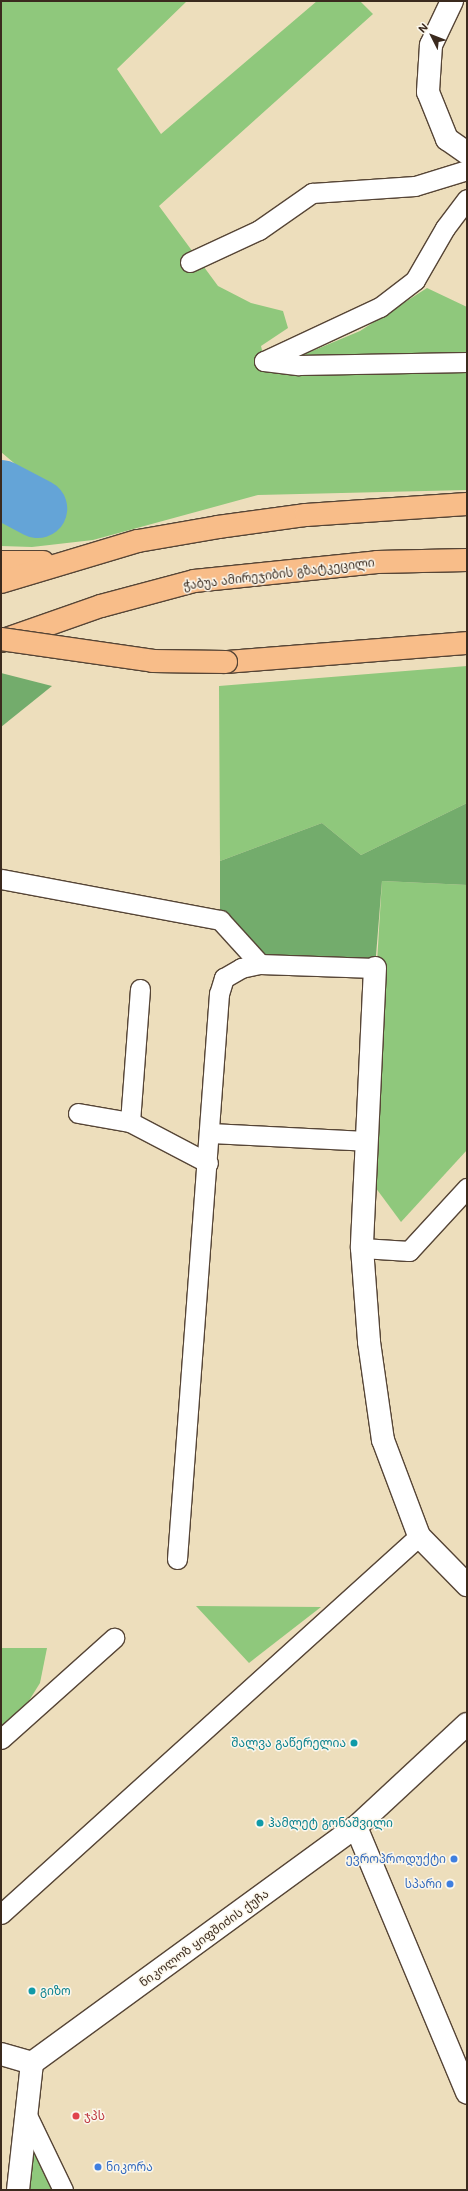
<!DOCTYPE html>
<html>
<head>
<meta charset="utf-8">
<style>
	body { margin:0 }
	#map { position:relative; width:468px; height:2191px; overflow:hidden; background:#eddebc; font-family:Mali,"Noto Sans Georgian",sans-serif }
	div>[style] { position:absolute }
	.green>* { inset:0; background:#8fc87c }
	.forest>* { inset:0; background:#73ac6c }
	.river>* { height:59px; margin:-29.5px; padding:0 29.5px; transform-origin:29.5px; border-radius:29.5px; background:#64a4d7 }
	.roads { filter:drop-shadow(1px 0 #564536) drop-shadow(-1px 0 #564536) drop-shadow(0 1px #564536) drop-shadow(0 -1px #564536) }
	.lane>* { height:19px; margin:-9.5px; padding:0 9.5px; transform-origin:9.5px; border-radius:9.5px; background:#fff }
	.street>* { height:22px; margin:-11px; padding:0 11px; transform-origin:11px; border-radius:11px; background:#fff }
	.primary>* { height:22px; margin:-11px; padding:0 11px; transform-origin:11px; border-radius:11px; background:#f8bd89 }
	.bridges { filter:drop-shadow(1px 0 #564536) drop-shadow(-1px 0 #564536) drop-shadow(0 1px #564536) drop-shadow(0 -1px #564536) }
	.primary-bridge>* { height:22px; margin:-11px; padding:0 11px; transform-origin:11px; border-radius:11px; background:#f8bd89 }
	.dots>* { width:11px; height:11px; translate:-50% -50%; box-sizing:border-box; border:2px solid #fbf7ec; border-radius:50% }
	span { translate:-50% -50%; white-space:nowrap; text-align:center; line-height:1.15; -webkit-text-stroke:3px #fbf7ec; paint-order:stroke }
	.street-label { font-size:12px; color:#3b2a1e }
	.culture-label { font-size:12px; color:#0d838f }
	.right { translate:-100% -50%; text-align:right }
	.left { translate:0 -50%; text-align:left }
	.shop-label { font-size:12px; color:#366cbe }
	.health-label { font-size:12px; color:#be3a42 }
	.frame { position:absolute; inset:0; border:2px solid #3b2a1e; pointer-events:none }
	.north { position:absolute; left:412px; top:16px; width:40px; height:40px; -webkit-text-stroke:3px #fbf7ec; paint-order:stroke; rotate:312deg; font-size:11px; font-weight:700; line-height:16px; text-align:center; color:#3b2a1e }
	.north::after { content:''; display:block; margin:auto; width:14px; height:18px; background:#3b2a1e; clip-path:polygon(50% 0,100% 100%,50% 72%,0 100%) }
</style>
</head>
<body>
<div id="map">
	<div class="green">
		<div style="clip-path:polygon(1px 1px,187px 1px,117px 69px,161px 134px,317px 1px,360px 1px,373px 14px,159px 206px,218px 286px,251px 303px,283px 311px,288px 328px,261px 346px,267px 370px,360px 331px,427px 288px,467px 307px,467px 490px,258px 495px,93px 540px,32px 547px,1px 546px,1px 509px,33px 532px,47px 491px,1px 452px)"></div>
		<div style="clip-path:polygon(467px 666px,467px 803px,361px 855px,322px 823px,220px 861px,219px 686px)"></div>
		<div style="clip-path:polygon(382px 881px,467px 885px,467px 1150px,401px 1222px,364px 1172px)"></div>
		<div style="clip-path:polygon(196px 1606px,321px 1607px,249px 1663px)"></div>
		<div style="clip-path:polygon(1px 1648px,47px 1648px,40px 1683px,5px 1739px,1px 1739px)"></div>
		<div style="clip-path:polygon(25px 2111px,63px 2190px,18px 2190px)"></div>
	</div>
	<div class="forest">
		<div style="clip-path:polygon(1px 673px,52px 686px,1px 727px)"></div>
		<div style="clip-path:polygon(467px 803px,467px 885px,382px 881px,375px 968px,260px 964px,220px 920px,220px 861px,322px 823px,361px 855px)"></div>
	</div>
	<div class="river">
		<div style="left:1px;top:489px;width:41px;rotate:27.8deg"></div>
	</div>
	<div class="roads">
		<div class="lane">
			<div style="left:190px;top:262px;width:76px;rotate:-24.9deg"></div>
			<div style="left:259px;top:230px;width:65px;rotate:-34.9deg"></div>
			<div style="left:312px;top:193px;width:103px;rotate:-3.9deg"></div>
			<div style="left:415px;top:186px;width:54px;rotate:-17.1deg"></div>
			<div style="left:264px;top:361px;width:128px;rotate:-25deg"></div>
			<div style="left:380px;top:307px;width:44px;rotate:-37.6deg"></div>
			<div style="left:415px;top:280px;width:60px;rotate:-60deg"></div>
			<div style="left:445px;top:228px;width:36px;rotate:-53deg"></div>
			<div style="left:264px;top:361px;width:35px;rotate:7deg"></div>
			<div style="left:299px;top:365px;width:168px;rotate:-1deg"></div>
			<div style="left:1px;top:879px;width:223px;rotate:10.6deg"></div>
			<div style="left:220px;top:920px;width:59px;rotate:47.7deg"></div>
			<div style="left:140px;top:989px;width:133px;rotate:94.3deg"></div>
			<div style="left:130px;top:1122px;width:88px;rotate:27.7deg"></div>
			<div style="left:78px;top:1113px;width:53px;rotate:9.8deg"></div>
			<div style="left:210px;top:1133px;width:156px;rotate:2.9deg"></div>
			<div style="left:362px;top:1248px;width:47px;rotate:3.7deg"></div>
			<div style="left:409px;top:1251px;width:86px;rotate:-47.4deg"></div>
			<div style="left:177px;top:1559px;width:567px;rotate:-85.75deg"></div>
			<div style="left:219px;top:994px;width:17px;rotate:-73deg"></div>
			<div style="left:224px;top:978px;width:20px;rotate:-30deg"></div>
			<div style="left:241px;top:968px;width:19px;rotate:-12deg"></div>
			<div style="left:260px;top:964px;width:115px;rotate:2deg"></div>
			<div style="left:1px;top:1739px;width:152px;rotate:-41.8deg"></div>
			<div style="left:1px;top:1914px;width:564px;rotate:-42.12deg"></div>
			<div style="left:25px;top:2111px;width:88px;rotate:64.3deg"></div>
		</div>
		<div class="street">
			<div style="left:452px;top:1px;width:49px;rotate:115.5deg"></div>
			<div style="left:431px;top:45px;width:47px;rotate:93.7deg"></div>
			<div style="left:428px;top:92px;width:51px;rotate:68deg"></div>
			<div style="left:447px;top:139px;width:24px;rotate:35deg"></div>
			<div style="left:375px;top:968px;width:280px;rotate:92.7deg"></div>
			<div style="left:362px;top:1248px;width:94px;rotate:85.7deg"></div>
			<div style="left:369px;top:1342px;width:99px;rotate:81.9deg"></div>
			<div style="left:383px;top:1440px;width:103px;rotate:69.4deg"></div>
			<div style="left:419px;top:1536px;width:69px;rotate:45.6deg"></div>
			<div style="left:356px;top:1827px;width:288px;rotate:67.3deg"></div>
			<div style="left:1px;top:2054px;width:32px;rotate:16deg"></div>
			<div style="left:18px;top:2190px;width:128px;rotate:-83.7deg"></div>
			<div style="left:32px;top:2063px;width:401px;rotate:-36.1deg"></div>
			<div style="left:356px;top:1827px;width:151px;rotate:-42.9deg"></div>
		</div>
		<div class="primary">
			<div style="left:1px;top:562px;width:42px"></div>
			<div style="left:1px;top:582px;width:143px;rotate:-16.7deg"></div>
			<div style="left:138px;top:541px;width:81px;rotate:-9.9deg"></div>
			<div style="left:218px;top:527px;width:89px;rotate:-7.8deg"></div>
			<div style="left:306px;top:515px;width:161px;rotate:-3.9deg"></div>
			<div style="left:1px;top:641px;width:106px;rotate:-19.3deg"></div>
			<div style="left:101px;top:606px;width:96px;rotate:-15deg"></div>
			<div style="left:194px;top:581px;width:184px;rotate:-5.9deg"></div>
			<div style="left:377px;top:562px;width:90px;rotate:-1.3deg"></div>
			<div style="left:226px;top:662px;width:242px;rotate:-4.5deg"></div>
		</div>
	</div>
	<div class="bridges">
		<div class="primary-bridge">
			<div style="left:1px;top:639px;width:154px;rotate:8.2deg"></div>
			<div style="left:153px;top:661px;width:73px;rotate:0.8deg"></div>
		</div>
	</div>
	<div class="dots">
		<div style="left:354px;top:1743px;background:#0f9aa8"></div>
		<div style="left:260px;top:1823px;background:#0f9aa8"></div>
		<div style="left:454px;top:1859px;background:#3f7fe0"></div>
		<div style="left:450px;top:1884px;background:#3f7fe0"></div>
		<div style="left:32px;top:1991px;background:#0f9aa8"></div>
		<div style="left:76px;top:2116px;background:#e0444e"></div>
		<div style="left:98px;top:2167px;background:#3f7fe0"></div>
	</div>
	<div class="street-label">
		<span style="left:279px;top:574px;rotate:-7deg">ჭაბუა ამირეჯიბის გზატკეცილი</span>
		<span style="left:204px;top:1938px;rotate:-36deg">ნიკოლოზ ყიფშიძის ქუჩა</span>
	</div>
	<div class="culture-label">
		<span class="right" style="left:346px;top:1743px">შალვა გაწერელია</span>
		<span class="left" style="left:268px;top:1823px">ჰამლეტ გონაშვილი</span>
		<span class="left" style="left:40px;top:1991px">გიზო</span>
	</div>
	<div class="shop-label">
		<span class="right" style="left:446px;top:1859px">ევროპროდუქტი</span>
		<span class="right" style="left:442px;top:1884px">სპარი</span>
		<span class="left" style="left:106px;top:2167px">ნიკორა</span>
	</div>
	<div class="health-label">
		<span class="left" style="left:84px;top:2116px">ჯპს</span>
	</div>
	<div class="frame"></div>
	<div class="north">N</div>
</div>
</body>
</html>
